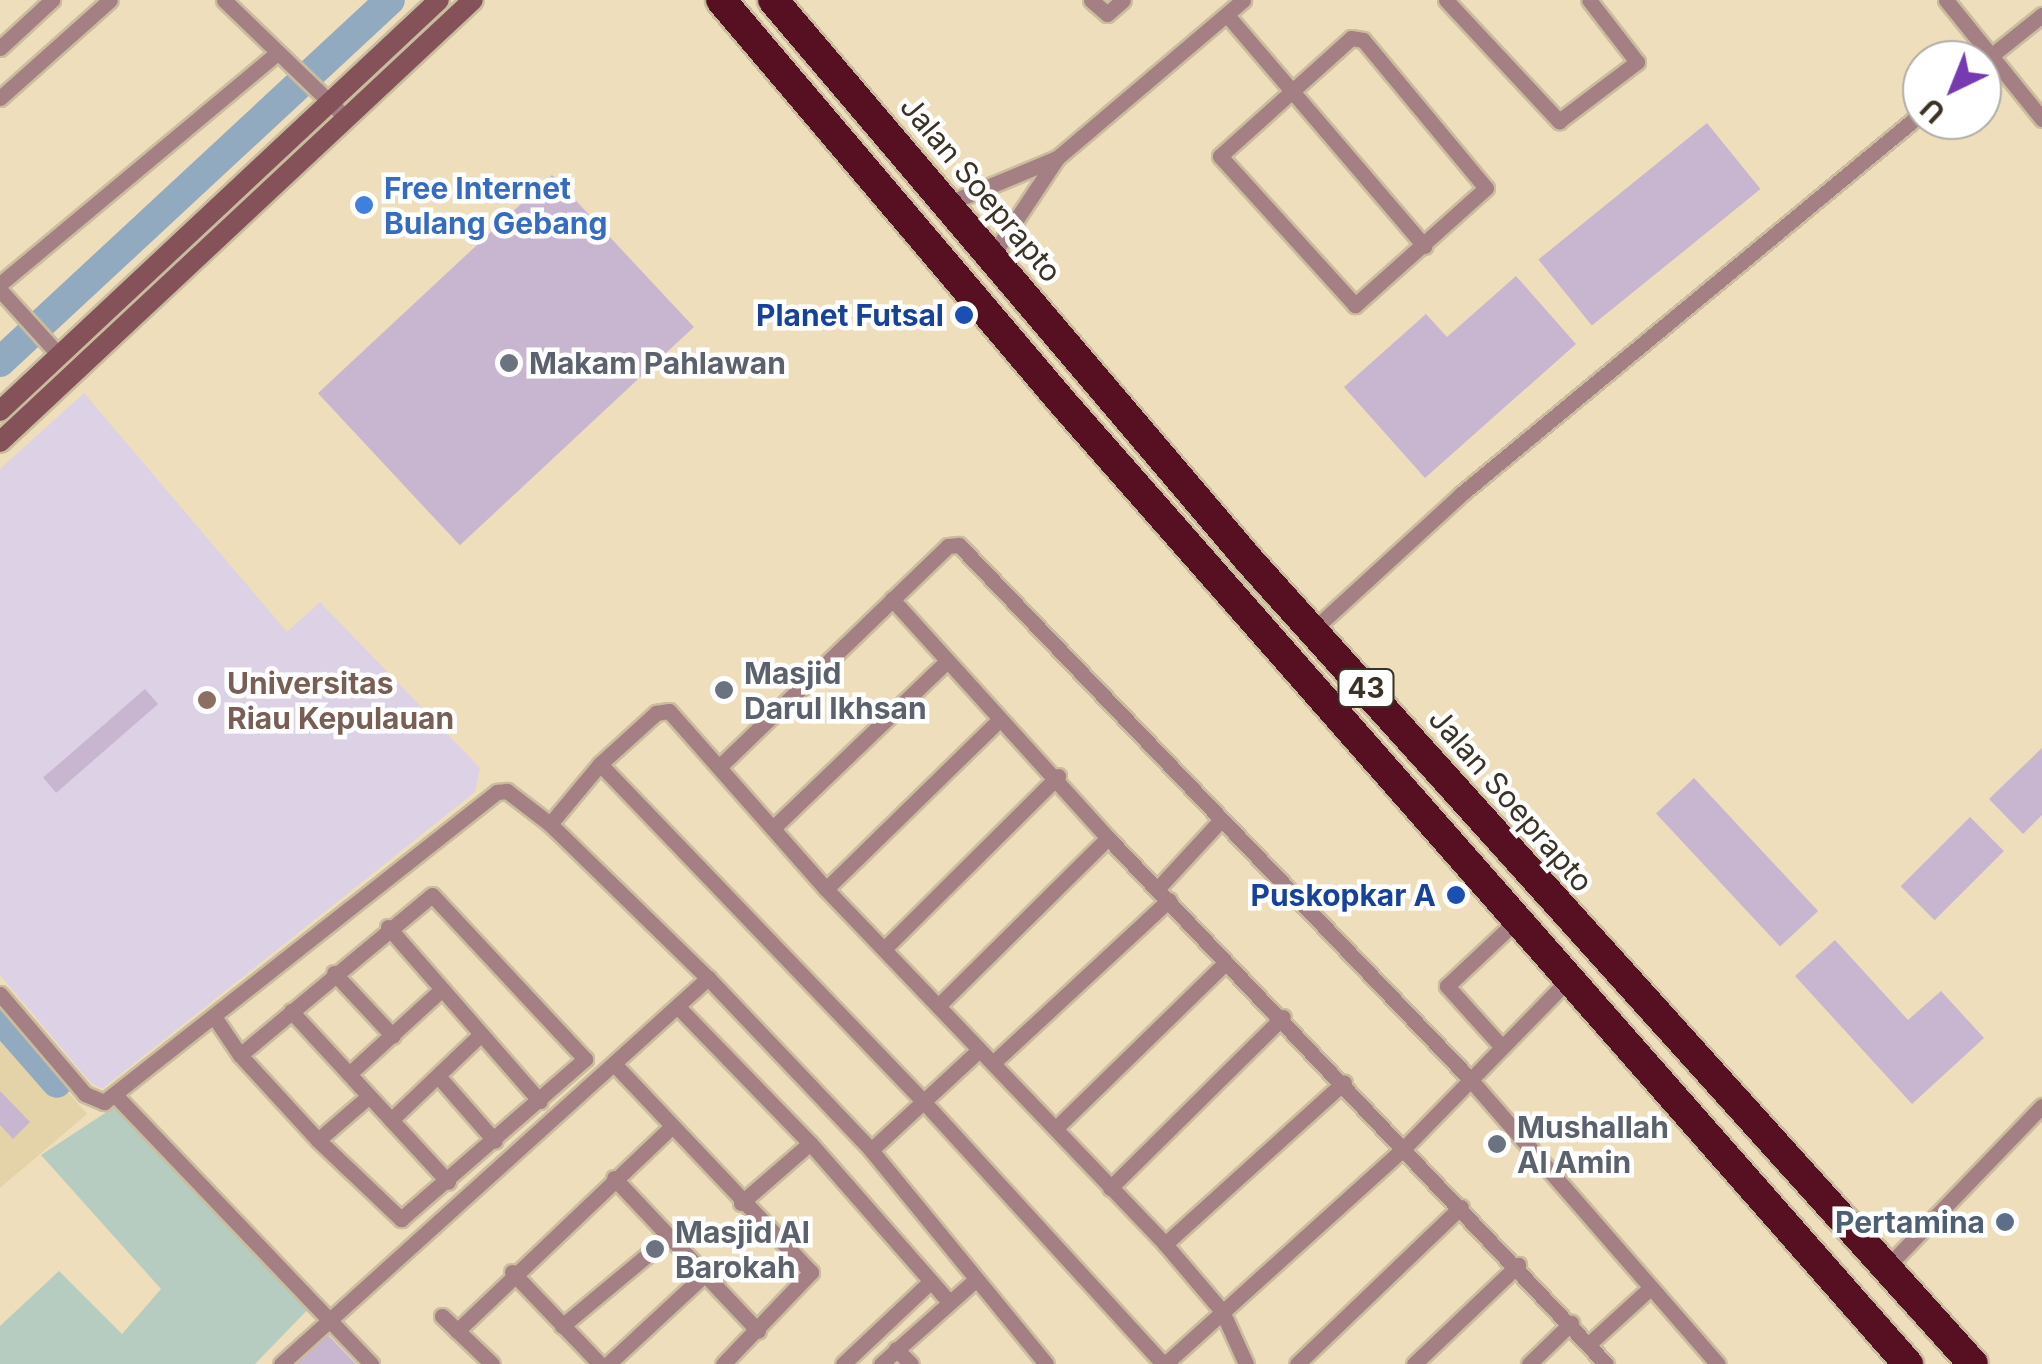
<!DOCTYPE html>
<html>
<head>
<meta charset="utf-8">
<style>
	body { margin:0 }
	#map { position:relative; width:2042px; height:1364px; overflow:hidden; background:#eedebc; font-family:Inter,sans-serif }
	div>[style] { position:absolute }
	.built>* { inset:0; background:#e4d2a9 }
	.education>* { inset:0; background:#ddd1e5 }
	.green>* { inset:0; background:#b6ccc0 }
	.river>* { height:30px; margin:-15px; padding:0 15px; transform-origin:15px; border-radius:15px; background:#92aabf }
	.building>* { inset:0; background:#c8b6d0; transform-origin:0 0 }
	.roads { filter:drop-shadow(2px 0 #cabc9e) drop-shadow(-2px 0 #cabc9e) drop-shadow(0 2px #cabc9e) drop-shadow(0 -2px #cabc9e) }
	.street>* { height:15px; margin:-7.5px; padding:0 7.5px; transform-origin:7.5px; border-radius:7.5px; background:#a48084 }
	.secondary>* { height:20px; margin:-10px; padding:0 10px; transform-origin:10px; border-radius:10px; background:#845258 }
	.highway>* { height:30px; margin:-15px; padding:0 15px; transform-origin:15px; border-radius:15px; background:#561022 }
	.dots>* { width:28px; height:28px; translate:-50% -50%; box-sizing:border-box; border:5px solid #fff; border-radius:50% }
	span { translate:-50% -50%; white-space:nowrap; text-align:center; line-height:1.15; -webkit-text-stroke:9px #fff; paint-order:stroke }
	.shield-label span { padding:2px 8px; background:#fff; border:2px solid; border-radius:8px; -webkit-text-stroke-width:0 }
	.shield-label { font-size:28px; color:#393225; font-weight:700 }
	.shop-label { font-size:30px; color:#366cbe; font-weight:700 }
	.left { translate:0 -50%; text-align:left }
	.street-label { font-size:30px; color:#393225 }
	.transit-label { font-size:30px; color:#164399; font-weight:700 }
	.right { translate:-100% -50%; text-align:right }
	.worship-label { font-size:30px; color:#5b616d; font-weight:700 }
	.education-label { font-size:30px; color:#785e54; font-weight:700 }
	.service-label { font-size:30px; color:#4e5e75; font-weight:700 }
	.north { position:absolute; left:1902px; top:40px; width:100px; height:100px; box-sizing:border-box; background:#fff; border:2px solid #b0ada8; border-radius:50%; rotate:223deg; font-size:28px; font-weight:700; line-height:40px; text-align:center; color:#393225 }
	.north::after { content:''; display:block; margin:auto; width:35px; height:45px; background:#773bb1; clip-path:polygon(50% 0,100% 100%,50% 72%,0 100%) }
</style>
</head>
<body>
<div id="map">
	<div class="built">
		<div style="clip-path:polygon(0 1014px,87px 1114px,0 1188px)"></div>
	</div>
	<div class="education">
		<div style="clip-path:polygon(84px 393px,287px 632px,320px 602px,480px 768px,475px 792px,102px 1089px,91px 1083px,0 975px,0 469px)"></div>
	</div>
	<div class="green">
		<div style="clip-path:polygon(122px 1102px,317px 1300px,255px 1364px,0 1364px,0 1326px,59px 1271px,122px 1334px,161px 1289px,41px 1155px)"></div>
	</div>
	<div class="river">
		<div style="left:0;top:362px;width:532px;rotate:-42.87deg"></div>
		<div style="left:0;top:1018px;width:86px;rotate:48.8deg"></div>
	</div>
	<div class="building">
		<div style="left:1707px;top:123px;width:85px;height:217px;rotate:51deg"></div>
		<div style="left:552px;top:175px;width:208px;height:320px;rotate:47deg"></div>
		<div style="clip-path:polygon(1516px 276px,1576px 344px,1425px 478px,1344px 387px,1426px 314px,1447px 337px)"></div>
		<div style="left:145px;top:689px;width:20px;height:135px;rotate:49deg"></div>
		<div style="clip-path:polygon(2042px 748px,2042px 815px,2023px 834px,1989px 799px)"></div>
		<div style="left:1694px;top:778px;width:182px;height:52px;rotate:47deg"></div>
		<div style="left:1970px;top:817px;width:48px;height:98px;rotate:45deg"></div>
		<div style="clip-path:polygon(1835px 940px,1908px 1020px,1941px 991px,1984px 1038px,1912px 1104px,1795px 976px)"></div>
		<div style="clip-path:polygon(0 1091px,30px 1122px,13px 1139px,0 1125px)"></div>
		<div style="clip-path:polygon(328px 1335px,356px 1364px,291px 1364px)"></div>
	</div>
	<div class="roads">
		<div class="street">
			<div style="left:224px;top:0;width:170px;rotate:44deg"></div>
			<div style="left:1091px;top:0;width:21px;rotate:41deg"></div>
			<div style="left:1107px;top:14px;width:21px;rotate:-41deg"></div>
			<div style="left:1446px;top:0;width:166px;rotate:47deg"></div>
			<div style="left:1559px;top:121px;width:98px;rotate:-37.1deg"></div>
			<div style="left:1637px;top:62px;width:78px;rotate:-127.7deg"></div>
			<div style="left:1946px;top:0;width:153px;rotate:51.1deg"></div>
			<div style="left:1227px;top:15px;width:304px;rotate:49.5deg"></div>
			<div style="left:1351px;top:38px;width:12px;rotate:9deg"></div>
			<div style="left:1363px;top:40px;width:192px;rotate:50.3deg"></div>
			<div style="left:1486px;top:188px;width:176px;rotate:138.2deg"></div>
			<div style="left:1355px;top:305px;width:201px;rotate:-132.2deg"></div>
			<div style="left:1220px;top:156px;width:176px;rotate:-42deg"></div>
			<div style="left:0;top:48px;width:71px;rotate:-42.7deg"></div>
			<div style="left:1982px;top:63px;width:77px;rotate:-38.7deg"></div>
			<div style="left:0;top:98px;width:147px;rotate:-41.7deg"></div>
			<div style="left:949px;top:203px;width:117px;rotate:-22.6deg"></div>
			<div style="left:992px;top:256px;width:118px;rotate:-56.4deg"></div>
			<div style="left:1057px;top:158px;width:244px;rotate:-40.3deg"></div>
			<div style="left:0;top:284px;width:358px;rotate:-39.8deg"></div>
			<div style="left:0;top:290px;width:88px;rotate:47.8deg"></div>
			<div style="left:892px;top:599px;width:322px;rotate:47.9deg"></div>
			<div style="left:1108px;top:838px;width:724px;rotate:46.57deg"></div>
			<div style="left:1314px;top:629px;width:198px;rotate:-42.5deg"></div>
			<div style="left:1460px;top:495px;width:599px;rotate:-39.59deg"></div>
			<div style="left:600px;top:764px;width:467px;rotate:46.2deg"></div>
			<div style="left:923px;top:1101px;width:356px;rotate:47.6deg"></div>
			<div style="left:719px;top:767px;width:318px;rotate:-44deg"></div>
			<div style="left:948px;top:546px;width:11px;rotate:-5deg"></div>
			<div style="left:959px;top:545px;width:738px;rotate:46.26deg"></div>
			<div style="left:1469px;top:1078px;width:379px;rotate:49deg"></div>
			<div style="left:550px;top:824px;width:78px;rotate:-50.2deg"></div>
			<div style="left:600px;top:764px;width:76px;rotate:-42.3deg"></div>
			<div style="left:656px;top:713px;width:13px;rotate:-9deg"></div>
			<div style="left:669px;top:711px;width:237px;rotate:48.6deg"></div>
			<div style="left:826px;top:889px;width:491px;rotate:46.3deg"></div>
			<div style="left:1165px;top:1244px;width:88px;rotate:49.6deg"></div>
			<div style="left:1222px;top:1311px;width:58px;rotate:65.6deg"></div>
			<div style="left:773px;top:828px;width:241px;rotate:-43.8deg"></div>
			<div style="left:1159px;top:887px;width:88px;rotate:-47.3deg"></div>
			<div style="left:826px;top:889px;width:242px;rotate:-44.3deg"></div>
			<div style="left:388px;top:927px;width:231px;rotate:48.9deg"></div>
			<div style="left:885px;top:948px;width:244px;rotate:-44.8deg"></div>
			<div style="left:334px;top:973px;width:86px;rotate:46.9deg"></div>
			<div style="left:0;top:994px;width:131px;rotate:49.6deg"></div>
			<div style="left:85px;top:1094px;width:21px;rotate:23deg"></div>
			<div style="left:104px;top:1102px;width:501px;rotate:-38.27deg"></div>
			<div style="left:497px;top:792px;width:10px;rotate:-6deg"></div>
			<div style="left:507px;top:791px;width:54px;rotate:37.5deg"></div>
			<div style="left:550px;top:824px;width:221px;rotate:44.3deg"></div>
			<div style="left:708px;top:978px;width:237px;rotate:46.5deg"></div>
			<div style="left:871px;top:1150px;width:276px;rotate:50.7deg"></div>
			<div style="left:938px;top:1006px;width:239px;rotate:-44.7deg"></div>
			<div style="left:679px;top:1008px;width:188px;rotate:45.9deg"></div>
			<div style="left:810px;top:1143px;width:211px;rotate:48.8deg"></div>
			<div style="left:291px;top:1011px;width:232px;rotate:47.4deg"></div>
			<div style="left:215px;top:1018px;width:45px;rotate:56deg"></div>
			<div style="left:240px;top:1055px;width:115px;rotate:47.5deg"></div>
			<div style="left:318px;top:1140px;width:115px;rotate:43.6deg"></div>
			<div style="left:401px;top:1219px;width:244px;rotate:-41deg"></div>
			<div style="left:585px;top:1059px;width:224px;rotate:-133deg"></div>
			<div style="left:432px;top:895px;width:250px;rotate:140.2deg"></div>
			<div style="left:1501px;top:1046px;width:81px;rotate:-132deg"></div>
			<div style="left:1447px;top:986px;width:95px;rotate:-43.3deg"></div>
			<div style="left:995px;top:1061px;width:237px;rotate:-42.8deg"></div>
			<div style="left:616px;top:1066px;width:284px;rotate:46.6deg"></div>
			<div style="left:811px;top:1272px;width:127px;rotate:133.7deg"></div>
			<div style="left:349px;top:1074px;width:126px;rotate:-42.4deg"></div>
			<div style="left:438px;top:1076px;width:86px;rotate:48.8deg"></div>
			<div style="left:116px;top:1096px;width:370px;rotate:46.4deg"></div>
			<div style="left:391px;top:1120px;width:124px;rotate:-43.7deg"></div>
			<div style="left:1058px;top:1126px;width:233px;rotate:-44.3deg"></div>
			<div style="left:318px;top:1140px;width:67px;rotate:-40.8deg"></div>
			<div style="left:871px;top:1150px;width:147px;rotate:-42.8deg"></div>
			<div style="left:614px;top:1178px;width:210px;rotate:46.7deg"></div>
			<div style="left:1110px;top:1188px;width:243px;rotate:-44.7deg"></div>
			<div style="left:741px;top:1203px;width:91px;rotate:-41deg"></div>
			<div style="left:1165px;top:1244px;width:241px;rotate:-42.1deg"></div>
			<div style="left:1886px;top:1268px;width:225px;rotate:-46.1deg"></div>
			<div style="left:512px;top:1272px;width:127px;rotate:46.3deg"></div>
			<div style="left:442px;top:1316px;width:69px;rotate:43.8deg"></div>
			<div style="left:562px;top:1326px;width:139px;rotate:-39.8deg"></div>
			<div style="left:457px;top:1331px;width:296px;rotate:-43.6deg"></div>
			<div style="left:1591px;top:1342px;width:79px;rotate:-42.4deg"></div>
			<div style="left:896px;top:1349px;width:21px;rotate:45deg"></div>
			<div style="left:281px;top:1364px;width:576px;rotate:-42.11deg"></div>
			<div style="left:608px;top:1364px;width:129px;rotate:-42.8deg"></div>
			<div style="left:843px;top:1364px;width:118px;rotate:-43.3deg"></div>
			<div style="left:881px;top:1364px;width:123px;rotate:-41.7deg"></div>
			<div style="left:1165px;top:1364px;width:325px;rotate:-42.1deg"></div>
			<div style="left:1406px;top:1146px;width:232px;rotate:-45.7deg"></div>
			<div style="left:1297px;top:1364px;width:227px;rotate:-43.8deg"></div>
			<div style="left:1414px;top:1364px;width:144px;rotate:-43.6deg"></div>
			<div style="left:1529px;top:1364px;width:59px;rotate:-44.3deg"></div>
		</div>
		<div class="secondary">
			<div style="left:0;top:411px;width:601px;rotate:-43.11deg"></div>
			<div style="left:0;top:442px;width:647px;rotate:-43.06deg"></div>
		</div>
		<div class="highway">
			<div style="left:721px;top:0;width:529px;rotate:49.68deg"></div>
			<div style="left:1063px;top:403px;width:1280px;rotate:48.68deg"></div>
			<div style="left:773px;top:0;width:734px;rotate:49.64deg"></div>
			<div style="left:1248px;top:559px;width:1083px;rotate:47.99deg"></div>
		</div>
	</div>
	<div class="dots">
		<div style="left:364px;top:205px;background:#3f7fe0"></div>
		<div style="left:964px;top:315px;background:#1a4fb4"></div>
		<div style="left:509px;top:363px;background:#6b7280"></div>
		<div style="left:724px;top:690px;background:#6b7280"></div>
		<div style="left:207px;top:700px;background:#8d6e63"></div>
		<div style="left:1456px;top:895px;background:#1a4fb4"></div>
		<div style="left:1497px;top:1144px;background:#6b7280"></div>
		<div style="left:2005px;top:1222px;background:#5c6f8a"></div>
		<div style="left:655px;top:1249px;background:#6b7280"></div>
	</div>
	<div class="shield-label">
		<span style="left:1366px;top:688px">43</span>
	</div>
	<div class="shop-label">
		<span class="left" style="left:384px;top:205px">Free Internet<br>Bulang Gebang</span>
	</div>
	<div class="street-label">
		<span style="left:981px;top:189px;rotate:50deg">Jalan Soeprapto</span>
		<span style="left:1511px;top:800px;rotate:49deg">Jalan Soeprapto</span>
	</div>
	<div class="transit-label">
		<span class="right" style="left:944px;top:315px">Planet Futsal</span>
		<span class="right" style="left:1436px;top:895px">Puskopkar A</span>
	</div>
	<div class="worship-label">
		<span class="left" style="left:529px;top:363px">Makam Pahlawan</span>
		<span class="left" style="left:744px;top:690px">Masjid<br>Darul Ikhsan</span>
		<span class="left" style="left:1517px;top:1144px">Mushallah<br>Al Amin</span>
		<span class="left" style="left:675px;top:1249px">Masjid Al<br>Barokah</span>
	</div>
	<div class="education-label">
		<span class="left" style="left:227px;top:700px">Universitas<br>Riau Kepulauan</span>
	</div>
	<div class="service-label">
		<span class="right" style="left:1985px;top:1222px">Pertamina</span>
	</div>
	<div class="north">U</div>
</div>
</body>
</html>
